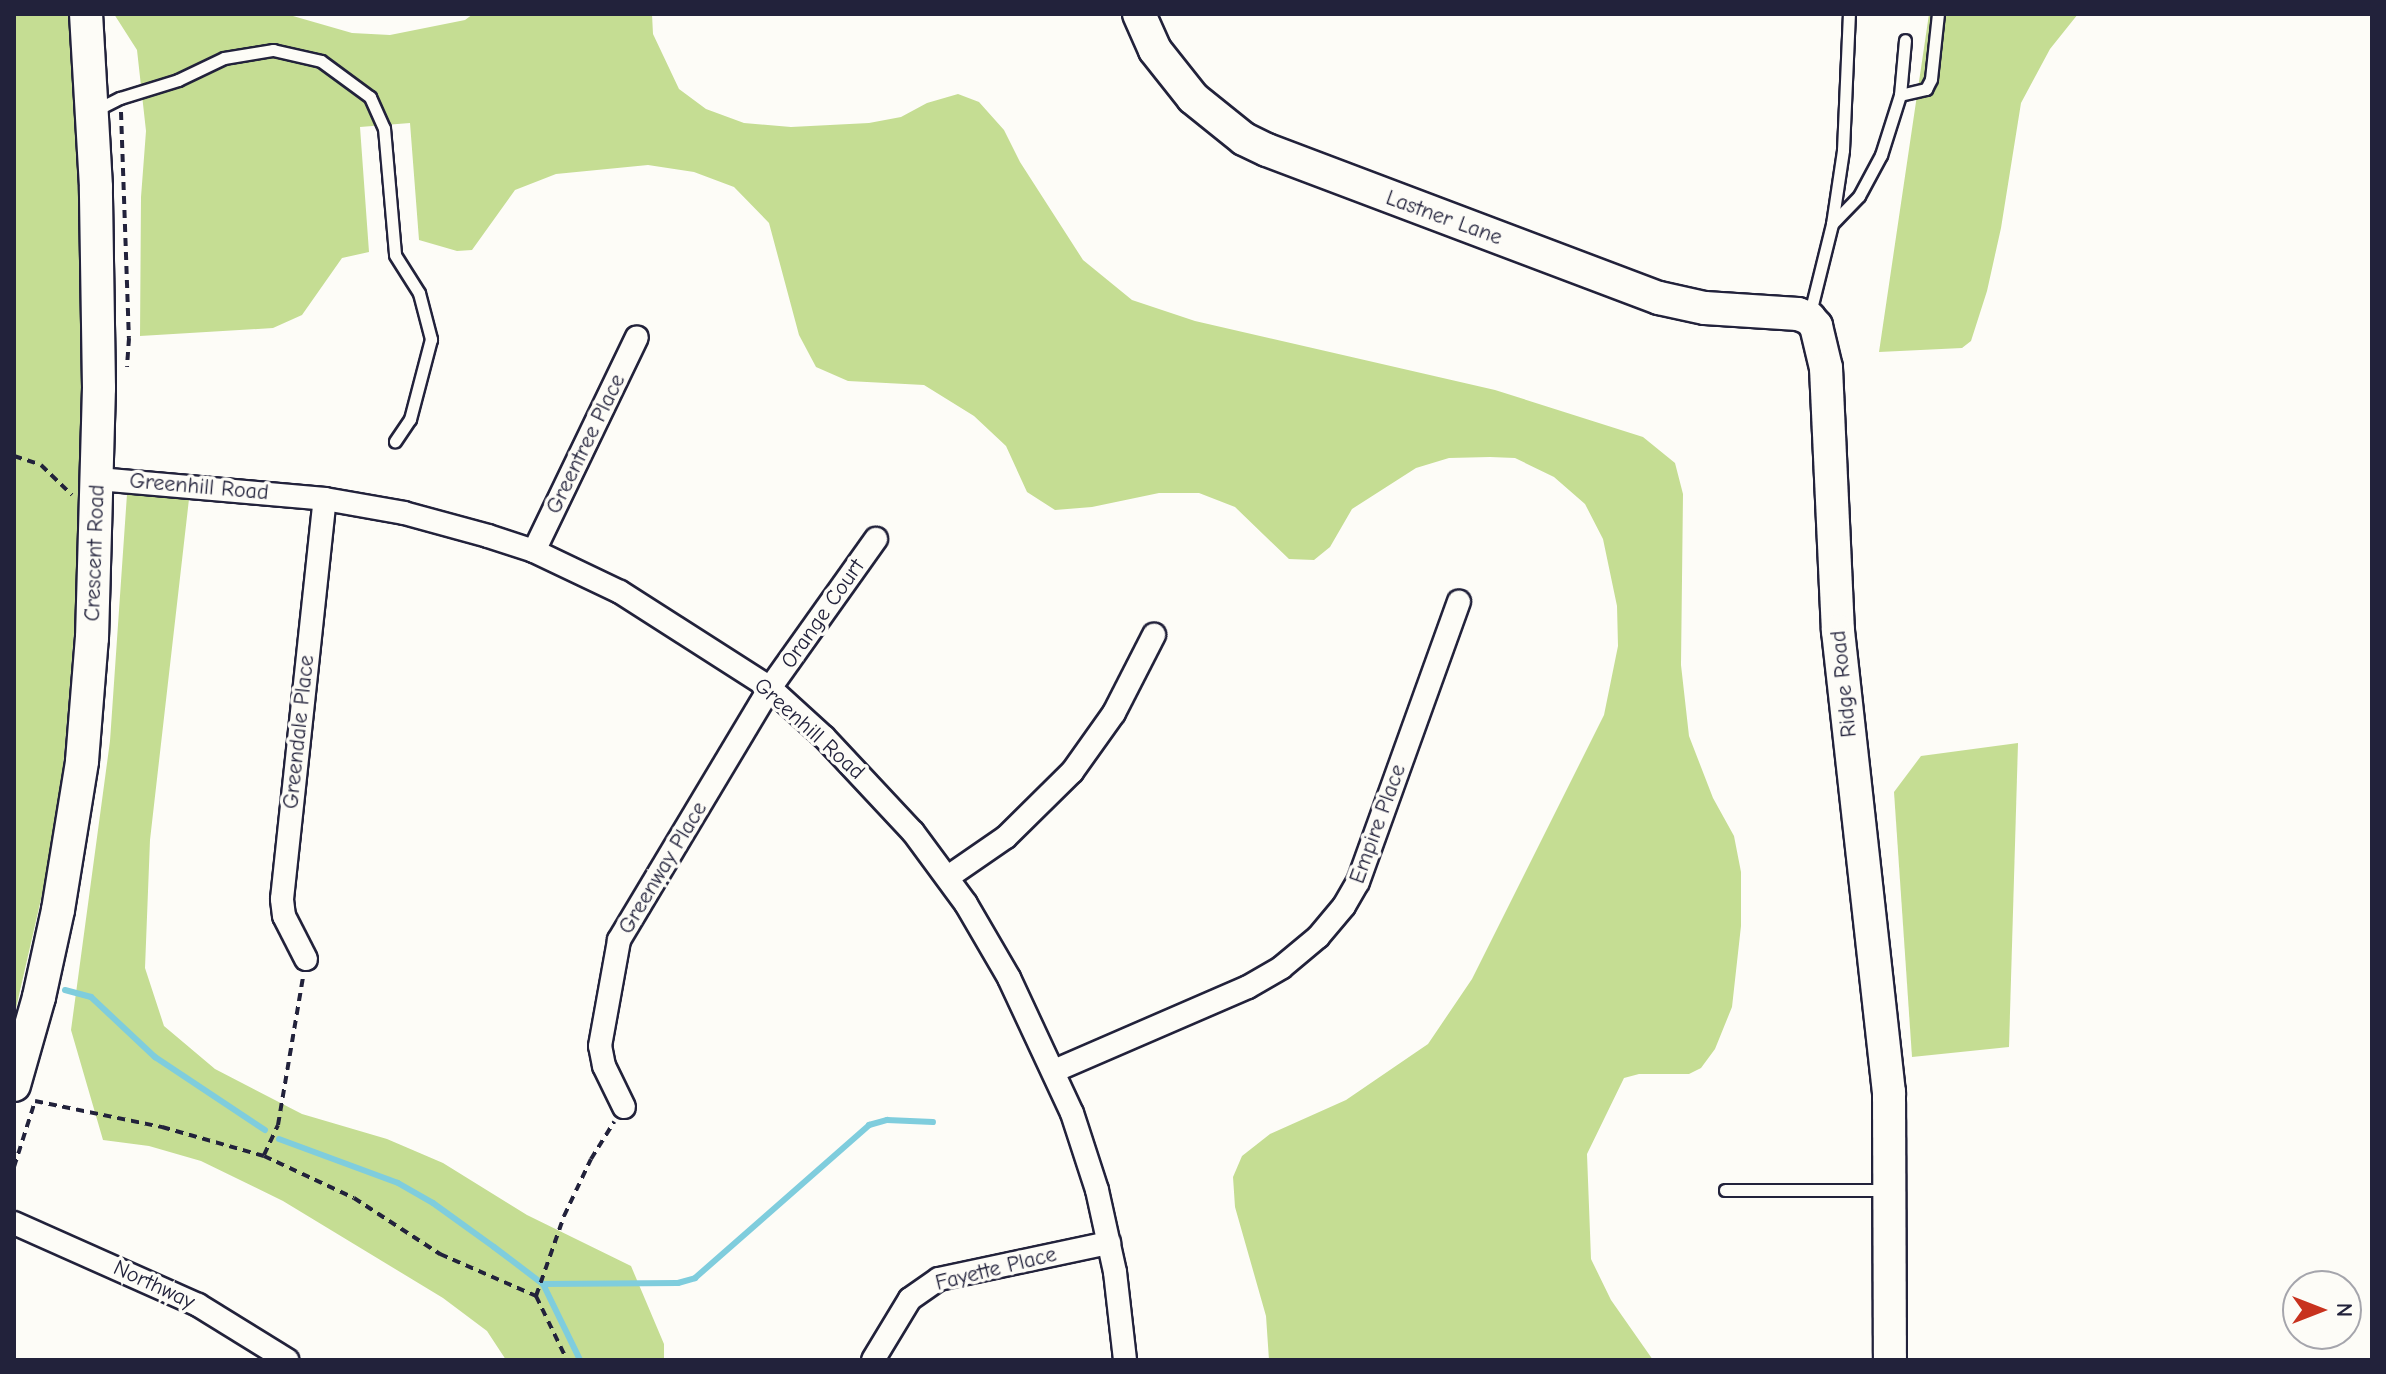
<!DOCTYPE html>
<html>
<head>
<meta charset="utf-8">
<style>
	body { margin:0 }
	#map { position:relative; width:2386px; height:1374px; overflow:hidden; background:#fdfcf7; font-family:"Comic Neue",sans-serif }
	div>[style] { position:absolute }
	.green>* { inset:0; background:#c5dd93 }
	.stream>* { height:6px; margin:-3px; padding:0 3px; transform-origin:3px; border-radius:3px; background:#7fcddd }
	.path>* { height:4px; margin-top:-2px; transform-origin:0; background:repeating-linear-gradient(90deg,#22223b 0 8px,transparent 0 14px) }
	.roads { filter:drop-shadow(2px 0 #22223b) drop-shadow(-2px 0 #22223b) drop-shadow(0 2px #22223b) drop-shadow(0 -2px #22223b) }
	.lane>* { height:11px; margin:-5.5px; padding:0 5.5px; transform-origin:5.5px; border-radius:5.5px; background:#fdfcf7 }
	.street>* { height:22px; margin:-11px; padding:0 11px; transform-origin:11px; border-radius:11px; background:#fdfcf7 }
	.secondary>* { height:32px; margin:-16px; padding:0 16px; transform-origin:16px; border-radius:16px; background:#fdfcf7 }
	span { translate:-50% -50%; white-space:nowrap; text-align:center; line-height:1.15; -webkit-text-stroke:7px #fdfcf7; paint-order:stroke }
	.street-label { font-size:22px; color:#22223b }
	.frame { position:absolute; inset:0; border:16px solid #22223b; pointer-events:none }
	.north { position:absolute; left:2282px; top:1270px; width:80px; height:80px; box-sizing:border-box; background:#fdfcf7; border:2px solid #a5a5ac; border-radius:50%; rotate:90deg; font-size:22px; font-weight:700; line-height:32px; text-align:center; color:#22223b }
	.north::after { content:''; display:block; margin:auto; width:28px; height:36px; background:#c8321e; clip-path:polygon(50% 0,100% 100%,50% 72%,0 100%) }
</style>
</head>
<body>
<div id="map">
	<div class="green">
		<div style="clip-path:polygon(14px 14px,91px 14px,98px 479px,78px 503px,80px 559px,63px 770px,52px 851px,14px 1017px)"></div>
		<div style="clip-path:polygon(114px 14px,286px 14px,352px 33px,390px 35px,465px 20px,473px 14px,652px 14px,653px 34px,679px 89px,706px 109px,744px 123px,791px 127px,869px 123px,901px 117px,927px 103px,958px 94px,979px 102px,1004px 130px,1020px 162px,1083px 260px,1132px 300px,1195px 321px,1495px 390px,1643px 437px,1675px 463px,1683px 494px,1681px 665px,1689px 736px,1713px 798px,1734px 836px,1741px 872px,1741px 926px,1732px 1007px,1715px 1049px,1701px 1068px,1689px 1074px,1639px 1074px,1624px 1078px,1587px 1154px,1591px 1259px,1611px 1300px,1653px 1360px,1269px 1360px,1266px 1316px,1235px 1207px,1233px 1177px,1242px 1156px,1270px 1134px,1346px 1100px,1428px 1044px,1472px 979px,1604px 715px,1618px 646px,1617px 606px,1603px 539px,1585px 504px,1554px 477px,1515px 458px,1490px 457px,1449px 458px,1416px 468px,1352px 509px,1330px 547px,1314px 560px,1289px 559px,1235px 507px,1199px 493px,1159px 493px,1092px 507px,1055px 510px,1027px 492px,1006px 446px,974px 416px,924px 385px,848px 381px,816px 367px,799px 335px,769px 223px,734px 187px,694px 172px,648px 165px,556px 174px,515px 190px,472px 250px,457px 251px,419px 240px,410px 123px,360px 127px,369px 252px,342px 258px,302px 315px,273px 328px,140px 336px,141px 197px,146px 131px,137px 50px)"></div>
		<div style="clip-path:polygon(1929px 14px,2078px 14px,2050px 49px,2021px 103px,2001px 228px,1987px 291px,1971px 341px,1962px 348px,1879px 352px)"></div>
		<div style="clip-path:polygon(127px 494px,189px 499px,150px 840px,145px 968px,164px 1026px,215px 1069px,302px 1114px,387px 1139px,443px 1163px,527px 1215px,631px 1266px,664px 1344px,664px 1360px,506px 1360px,487px 1331px,443px 1298px,283px 1201px,201px 1161px,149px 1146px,103px 1140px,71px 1030px,110px 741px)"></div>
		<div style="clip-path:polygon(2018px 743px,2009px 1047px,1912px 1057px,1894px 792px,1921px 756px)"></div>
	</div>
	<div class="stream">
		<div style="left:65px;top:990px;width:27px;rotate:15deg"></div>
		<div style="left:91px;top:997px;width:88px;rotate:43.2deg"></div>
		<div style="left:155px;top:1057px;width:132px;rotate:33.6deg"></div>
		<div style="left:279px;top:1139px;width:127px;rotate:20.3deg"></div>
		<div style="left:398px;top:1183px;width:40px;rotate:29.7deg"></div>
		<div style="left:433px;top:1203px;width:75px;rotate:35.8deg"></div>
		<div style="left:494px;top:1247px;width:61px;rotate:37.1deg"></div>
		<div style="left:543px;top:1284px;width:85px;rotate:64deg"></div>
		<div style="left:543px;top:1284px;width:135px;rotate:-0.4deg"></div>
		<div style="left:678px;top:1283px;width:18px;rotate:-16deg"></div>
		<div style="left:695px;top:1278px;width:232px;rotate:-41.3deg"></div>
		<div style="left:869px;top:1125px;width:19px;rotate:-16deg"></div>
		<div style="left:887px;top:1120px;width:46px;rotate:2.5deg"></div>
	</div>
	<div class="path">
		<div style="left:121px;top:112px;width:226px;rotate:88deg"></div>
		<div style="left:129px;top:338px;width:29px;rotate:94deg"></div>
		<div style="left:14px;top:456px;width:28px;rotate:18deg"></div>
		<div style="left:41px;top:465px;width:43px;rotate:44.1deg"></div>
		<div style="left:35px;top:1101px;width:130px;rotate:11.6deg"></div>
		<div style="left:162px;top:1127px;width:106px;rotate:15.9deg"></div>
		<div style="left:264px;top:1156px;width:99px;rotate:25deg"></div>
		<div style="left:354px;top:1198px;width:103px;rotate:33.1deg"></div>
		<div style="left:440px;top:1254px;width:105px;rotate:23.6deg"></div>
		<div style="left:536px;top:1296px;width:71px;rotate:64.2deg"></div>
		<div style="left:264px;top:1155px;width:33px;rotate:-65deg"></div>
		<div style="left:278px;top:1125px;width:150px;rotate:-80.4deg"></div>
		<div style="left:14px;top:1167px;width:69px;rotate:-72.3deg"></div>
		<div style="left:536px;top:1296px;width:85px;rotate:-70.7deg"></div>
		<div style="left:564px;top:1216px;width:63px;rotate:-64.7deg"></div>
		<div style="left:591px;top:1159px;width:44px;rotate:-58.1deg"></div>
	</div>
	<div class="roads">
		<div class="lane">
			<div style="left:1900px;top:95px;width:27px;rotate:-13deg"></div>
			<div style="left:1926px;top:89px;width:11px;rotate:-63deg"></div>
			<div style="left:1931px;top:79px;width:65px;rotate:-83.9deg"></div>
			<div style="left:96px;top:110px;width:27px;rotate:-27deg"></div>
			<div style="left:120px;top:98px;width:61px;rotate:-17.2deg"></div>
			<div style="left:178px;top:80px;width:51px;rotate:-25.6deg"></div>
			<div style="left:224px;top:58px;width:50px;rotate:-9.3deg"></div>
			<div style="left:273px;top:50px;width:49px;rotate:12.9deg"></div>
			<div style="left:321px;top:61px;width:61px;rotate:36.3deg"></div>
			<div style="left:370px;top:97px;width:34px;rotate:66deg"></div>
			<div style="left:384px;top:128px;width:127px;rotate:85deg"></div>
			<div style="left:395px;top:255px;width:45px;rotate:57.7deg"></div>
			<div style="left:419px;top:293px;width:48px;rotate:75.4deg"></div>
			<div style="left:431px;top:339px;width:83px;rotate:104.7deg"></div>
			<div style="left:410px;top:419px;width:27px;rotate:124deg"></div>
			<div style="left:1832px;top:224px;width:39px;rotate:-46deg"></div>
			<div style="left:1859px;top:196px;width:47px;rotate:-61.8deg"></div>
			<div style="left:1881px;top:155px;width:63px;rotate:-72.4deg"></div>
			<div style="left:1900px;top:95px;width:55px;rotate:-84.8deg"></div>
			<div style="left:1809px;top:317px;width:96px;rotate:-76.1deg"></div>
			<div style="left:1832px;top:224px;width:75px;rotate:-81.5deg"></div>
			<div style="left:1843px;top:150px;width:136px;rotate:-87.5deg"></div>
			<div style="left:1725px;top:1190px;width:160px"></div>
		</div>
		<div class="street">
			<div style="left:98px;top:479px;width:228px;rotate:5deg"></div>
			<div style="left:325px;top:499px;width:80px;rotate:10deg"></div>
			<div style="left:404px;top:513px;width:87px;rotate:15.3deg"></div>
			<div style="left:488px;top:536px;width:48px;rotate:18.1deg"></div>
			<div style="left:534px;top:551px;width:95px;rotate:25.5deg"></div>
			<div style="left:620px;top:592px;width:178px;rotate:32.6deg"></div>
			<div style="left:770px;top:688px;width:73px;rotate:42.2deg"></div>
			<div style="left:824px;top:737px;width:130px;rotate:46.9deg"></div>
			<div style="left:913px;top:832px;width:89px;rotate:53.6deg"></div>
			<div style="left:966px;top:904px;width:86px;rotate:59.8deg"></div>
			<div style="left:1009px;top:978px;width:149px;rotate:65deg"></div>
			<div style="left:1072px;top:1113px;width:81px;rotate:72deg"></div>
			<div style="left:1097px;top:1190px;width:84px;rotate:77.6deg"></div>
			<div style="left:1115px;top:1272px;width:89px;rotate:83.5deg"></div>
			<div style="left:534px;top:551px;width:237px;rotate:-64.3deg"></div>
			<div style="left:948px;top:877px;width:70px;rotate:-34.6deg"></div>
			<div style="left:1006px;top:837px;width:93px;rotate:-44.6deg"></div>
			<div style="left:1072px;top:772px;width:72px;rotate:-54.6deg"></div>
			<div style="left:1114px;top:713px;width:88px;rotate:-62.9deg"></div>
			<div style="left:306px;top:959px;width:48px;rotate:-117.1deg"></div>
			<div style="left:284px;top:916px;width:17px;rotate:-97deg"></div>
			<div style="left:282px;top:899px;width:402px;rotate:-83.9deg"></div>
			<div style="left:1054px;top:1071px;width:211px;rotate:-23.4deg"></div>
			<div style="left:1248px;top:987px;width:39px;rotate:-30deg"></div>
			<div style="left:1282px;top:967px;width:47px;rotate:-39.8deg"></div>
			<div style="left:1318px;top:937px;width:40px;rotate:-50deg"></div>
			<div style="left:1344px;top:906px;width:28px;rotate:-60deg"></div>
			<div style="left:1358px;top:882px;width:298px;rotate:-70.2deg"></div>
			<div style="left:624px;top:1107px;width:46px;rotate:-116deg"></div>
			<div style="left:604px;top:1066px;width:20px;rotate:-101deg"></div>
			<div style="left:600px;top:1046px;width:108px;rotate:-79.8deg"></div>
			<div style="left:619px;top:940px;width:294px;rotate:-59.1deg"></div>
			<div style="left:770px;top:688px;width:183px;rotate:-54.6deg"></div>
			<div style="left:14px;top:1223px;width:201px;rotate:24deg"></div>
			<div style="left:198px;top:1305px;width:105px;rotate:31.7deg"></div>
			<div style="left:873px;top:1360px;width:71px;rotate:-58.8deg"></div>
			<div style="left:910px;top:1299px;width:35px;rotate:-35deg"></div>
			<div style="left:939px;top:1279px;width:174px;rotate:-12deg"></div>
		</div>
		<div class="secondary">
			<div style="left:1139px;top:14px;width:39px;rotate:66deg"></div>
			<div style="left:1155px;top:50px;width:61px;rotate:51.6deg"></div>
			<div style="left:1193px;top:98px;width:65px;rotate:38.8deg"></div>
			<div style="left:1244px;top:139px;width:25px;rotate:26deg"></div>
			<div style="left:1267px;top:150px;width:419px;rotate:20.7deg"></div>
			<div style="left:1659px;top:298px;width:47px;rotate:12.3deg"></div>
			<div style="left:1705px;top:308px;width:93px;rotate:3.7deg"></div>
			<div style="left:1798px;top:314px;width:12px;rotate:20deg"></div>
			<div style="left:1809px;top:318px;width:11px;rotate:49deg"></div>
			<div style="left:1816px;top:326px;width:43px;rotate:76.6deg"></div>
			<div style="left:1826px;top:368px;width:263px;rotate:87.4deg"></div>
			<div style="left:1838px;top:631px;width:464px;rotate:83.7deg"></div>
			<div style="left:1889px;top:1092px;width:268px;rotate:89.8deg"></div>
			<div style="left:14px;top:1085px;width:91px;rotate:-74.1deg"></div>
			<div style="left:39px;top:997px;width:89px;rotate:-77.7deg"></div>
			<div style="left:58px;top:910px;width:151px;rotate:-80.8deg"></div>
			<div style="left:82px;top:761px;width:123px;rotate:-85.4deg"></div>
			<div style="left:92px;top:638px;width:250px;rotate:-88.4deg"></div>
			<div style="left:99px;top:388px;width:201px;rotate:-90.9deg"></div>
			<div style="left:96px;top:187px;width:173px;rotate:-93.3deg"></div>
		</div>
	</div>
	<div class="street-label">
		<span style="left:1444px;top:218px;rotate:20deg">Lastner Lane</span>
		<span style="left:586px;top:444px;rotate:-64deg">Greentree Place</span>
		<span style="left:199px;top:487px;rotate:5deg">Greenhill Road</span>
		<span style="left:95px;top:553px;rotate:-88deg">Crescent Road</span>
		<span style="left:823px;top:614px;rotate:-55deg">Orange Court</span>
		<span style="left:1844px;top:684px;rotate:-96deg">Ridge Road</span>
		<span style="left:809px;top:729px;rotate:42deg">Greenhill Road</span>
		<span style="left:299px;top:732px;rotate:-84deg">Greendale Place</span>
		<span style="left:1378px;top:824px;rotate:-70deg">Empire Place</span>
		<span style="left:663px;top:868px;rotate:-59deg">Greenway Place</span>
		<span style="left:996px;top:1269px;rotate:-14deg">Fayette Place</span>
		<span style="left:154px;top:1285px;rotate:25deg">Northway</span>
	</div>
	<div class="frame"></div>
	<div class="north">N</div>
</div>
</body>
</html>
